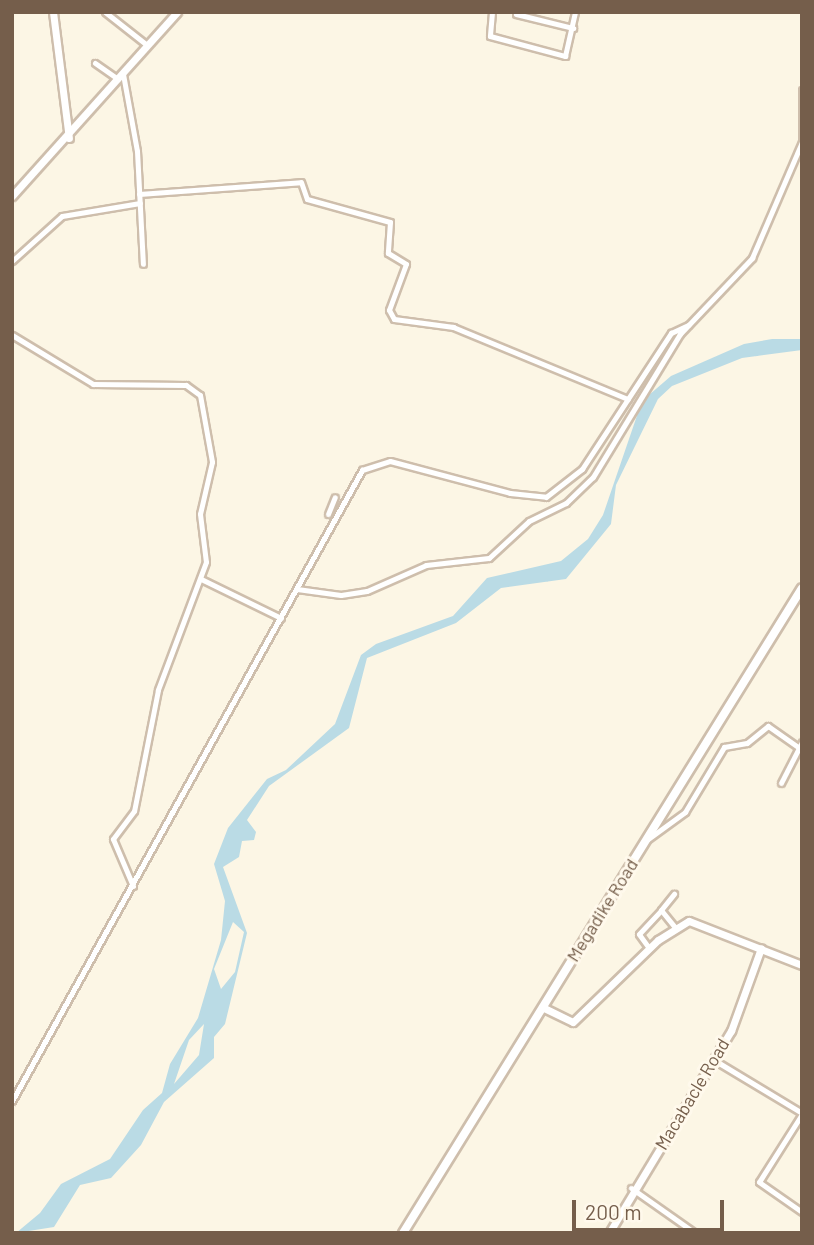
<!DOCTYPE html>
<html>
<head>
<meta charset="utf-8">
<style>
	body { margin:0 }
	#map { position:relative; width:814px; height:1245px; overflow:hidden; background:#fcf6e5; font-family:Barlow,sans-serif }
	div>[style] { position:absolute }
	.water>* { inset:0; background:#badbe5 }
	.roads { filter:drop-shadow(2px 0 #cebeac) drop-shadow(-2px 0 #cebeac) drop-shadow(0 2px #cebeac) drop-shadow(0 -2px #cebeac) }
	.minor>* { height:5px; margin:-2.5px; padding:0 2.5px; transform-origin:2.5px; border-radius:2.5px; background:#fff }
	.tertiary>* { height:7px; margin:-3.5px; padding:0 3.5px; transform-origin:3.5px; border-radius:3.5px; background:#fff }
	.secondary>* { height:8px; margin:-4px; padding:0 4px; transform-origin:4px; border-radius:4px; background:#fff }
	span { translate:-50% -50%; white-space:nowrap; text-align:center; line-height:1.15; -webkit-text-stroke:6px #fff9ec; paint-order:stroke }
	.street-label { font-size:18px; color:#755e4b }
	.frame { position:absolute; inset:0; border:14px solid #755e4b; pointer-events:none }
	.scale { position:absolute; left:572px; top:1200px; width:152px; height:32px; box-sizing:border-box; border:4px solid #755e4b; border-top:0; padding-left:9px; font-size:21px; line-height:24px; white-space:nowrap; color:#755e4b; -webkit-text-stroke:5px #fff9ec; paint-order:stroke }
</style>
</head>
<body>
<div id="map">
	<div class="water">
		<div style="clip-path:polygon(evenodd,772px 339px,802px 339px,802px 350px,742px 358px,672px 386px,658px 399px,616px 485px,611px 524px,566px 579px,501px 588px,456px 623px,367px 658px,349px 728px,269px 786px,247px 820px,256px 832px,254px 840px,242px 841px,239px 857px,223px 867px,247px 933px,225px 1024px,214px 1037px,214px 1058px,164px 1102px,141px 1145px,111px 1178px,80px 1185px,54px 1227px,16px 1233px,40px 1213px,61px 1184px,110px 1159px,143px 1110px,162px 1093px,170px 1064px,198px 1018px,221px 940px,225px 901px,214px 864px,228px 828px,267px 779px,286px 770px,335px 724px,361px 655px,376px 644px,453px 616px,487px 578px,561px 561px,588px 539px,603px 515px,642px 401px,671px 376px,744px 344px,772px 339px,233px 922px,244px 932px,235px 972px,221px 989px,214px 969px,233px 922px,772px 339px,204px 1024px,199px 1055px,174px 1084px,189px 1040px,204px 1024px)"></div>
	</div>
	<div class="roads">
		<div class="minor">
			<div style="left:105px;top:12px;width:53px;rotate:38.2deg"></div>
			<div style="left:492px;top:12px;width:24px;rotate:95deg"></div>
			<div style="left:490px;top:36px;width:78px;rotate:14.9deg"></div>
			<div style="left:565px;top:56px;width:45px;rotate:-77.2deg"></div>
			<div style="left:516px;top:14px;width:59px;rotate:13.8deg"></div>
			<div style="left:95px;top:63px;width:28px;rotate:35deg"></div>
			<div style="left:123px;top:74px;width:78px;rotate:79.7deg"></div>
			<div style="left:137px;top:151px;width:113px;rotate:87deg"></div>
			<div style="left:802px;top:90px;width:51px;rotate:90deg"></div>
			<div style="left:139px;top:194px;width:162px;rotate:-4.2deg"></div>
			<div style="left:301px;top:182px;width:18px;rotate:71deg"></div>
			<div style="left:307px;top:199px;width:86px;rotate:15.5deg"></div>
			<div style="left:390px;top:222px;width:31px;rotate:94deg"></div>
			<div style="left:388px;top:253px;width:21px;rotate:31deg"></div>
			<div style="left:406px;top:264px;width:49px;rotate:110.3deg"></div>
			<div style="left:389px;top:310px;width:10px;rotate:61deg"></div>
			<div style="left:394px;top:319px;width:60px;rotate:7.7deg"></div>
			<div style="left:453px;top:327px;width:189px;rotate:22.4deg"></div>
			<div style="left:12px;top:261px;width:67px;rotate:-42deg"></div>
			<div style="left:62px;top:216px;width:79px;rotate:-9.5deg"></div>
			<div style="left:12px;top:335px;width:95px;rotate:31.2deg"></div>
			<div style="left:93px;top:384px;width:93px;rotate:0.6deg"></div>
			<div style="left:186px;top:385px;width:17px;rotate:36deg"></div>
			<div style="left:200px;top:395px;width:68px;rotate:79.8deg"></div>
			<div style="left:212px;top:462px;width:53px;rotate:103deg"></div>
			<div style="left:200px;top:514px;width:48px;rotate:82.9deg"></div>
			<div style="left:206px;top:562px;width:137px;rotate:110.6deg"></div>
			<div style="left:158px;top:690px;width:123px;rotate:101.2deg"></div>
			<div style="left:134px;top:811px;width:35px;rotate:127deg"></div>
			<div style="left:113px;top:839px;width:51px;rotate:66.9deg"></div>
			<div style="left:328px;top:514px;width:18px;rotate:-68deg"></div>
			<div style="left:201px;top:579px;width:89px;rotate:26deg"></div>
			<div style="left:297px;top:589px;width:44px;rotate:7.8deg"></div>
			<div style="left:341px;top:595px;width:26px;rotate:-9deg"></div>
			<div style="left:367px;top:591px;width:64px;rotate:-23.8deg"></div>
			<div style="left:426px;top:565px;width:63px;rotate:-6.3deg"></div>
			<div style="left:489px;top:558px;width:54px;rotate:-42.8deg"></div>
			<div style="left:529px;top:521px;width:41px;rotate:-25.9deg"></div>
			<div style="left:566px;top:503px;width:37px;rotate:-44deg"></div>
			<div style="left:593px;top:477px;width:167px;rotate:-58.7deg"></div>
			<div style="left:680px;top:334px;width:105px;rotate:-46.5deg"></div>
			<div style="left:752px;top:258px;width:126px;rotate:-66.7deg"></div>
			<div style="left:781px;top:783px;width:46px;rotate:-62.9deg"></div>
			<div style="left:648px;top:839px;width:46px;rotate:-36.1deg"></div>
			<div style="left:685px;top:812px;width:76px;rotate:-59deg"></div>
			<div style="left:724px;top:747px;width:23px;rotate:-10deg"></div>
			<div style="left:747px;top:743px;width:27px;rotate:-39deg"></div>
			<div style="left:768px;top:726px;width:37px;rotate:35deg"></div>
			<div style="left:661px;top:910px;width:21px;rotate:-51deg"></div>
			<div style="left:649px;top:948px;width:17px;rotate:-126deg"></div>
			<div style="left:639px;top:934px;width:33px;rotate:-47deg"></div>
			<div style="left:661px;top:910px;width:22px;rotate:51deg"></div>
			<div style="left:714px;top:1060px;width:103px;rotate:31.1deg"></div>
			<div style="left:12px;top:1101px;width:722px;rotate:-60.98deg"></div>
			<div style="left:362px;top:470px;width:29px;rotate:-18deg"></div>
			<div style="left:390px;top:461px;width:124px;rotate:14.9deg"></div>
			<div style="left:510px;top:493px;width:36px;rotate:6deg"></div>
			<div style="left:546px;top:497px;width:46px;rotate:-37.9deg"></div>
			<div style="left:582px;top:469px;width:163px;rotate:-56.8deg"></div>
			<div style="left:671px;top:333px;width:19px;rotate:-25deg"></div>
			<div style="left:802px;top:1114px;width:80px;rotate:122.3deg"></div>
			<div style="left:759px;top:1182px;width:52px;rotate:34.9deg"></div>
			<div style="left:631px;top:1188px;width:78px;rotate:35.1deg"></div>
		</div>
		<div class="tertiary">
			<div style="left:53px;top:12px;width:127px;rotate:82.8deg"></div>
			<div style="left:12px;top:196px;width:247px;rotate:-48.1deg"></div>
			<div style="left:542px;top:1007px;width:34px;rotate:26deg"></div>
			<div style="left:573px;top:1022px;width:118px;rotate:-44deg"></div>
			<div style="left:658px;top:940px;width:36px;rotate:-32deg"></div>
			<div style="left:689px;top:921px;width:121px;rotate:21.3deg"></div>
			<div style="left:609px;top:1233px;width:236px;rotate:-58.9deg"></div>
			<div style="left:731px;top:1031px;width:88px;rotate:-70.1deg"></div>
		</div>
		<div class="secondary">
			<div style="left:403px;top:1233px;width:758px;rotate:-58.26deg"></div>
		</div>
	</div>
	<div class="street-label">
		<span style="left:602px;top:910px;rotate:-58deg">Megadike Road</span>
		<span style="left:692px;top:1094px;rotate:-59deg">Macabacle Road</span>
	</div>
	<div class="frame"></div>
	<div class="scale">200 m</div>
</div>
</body>
</html>
